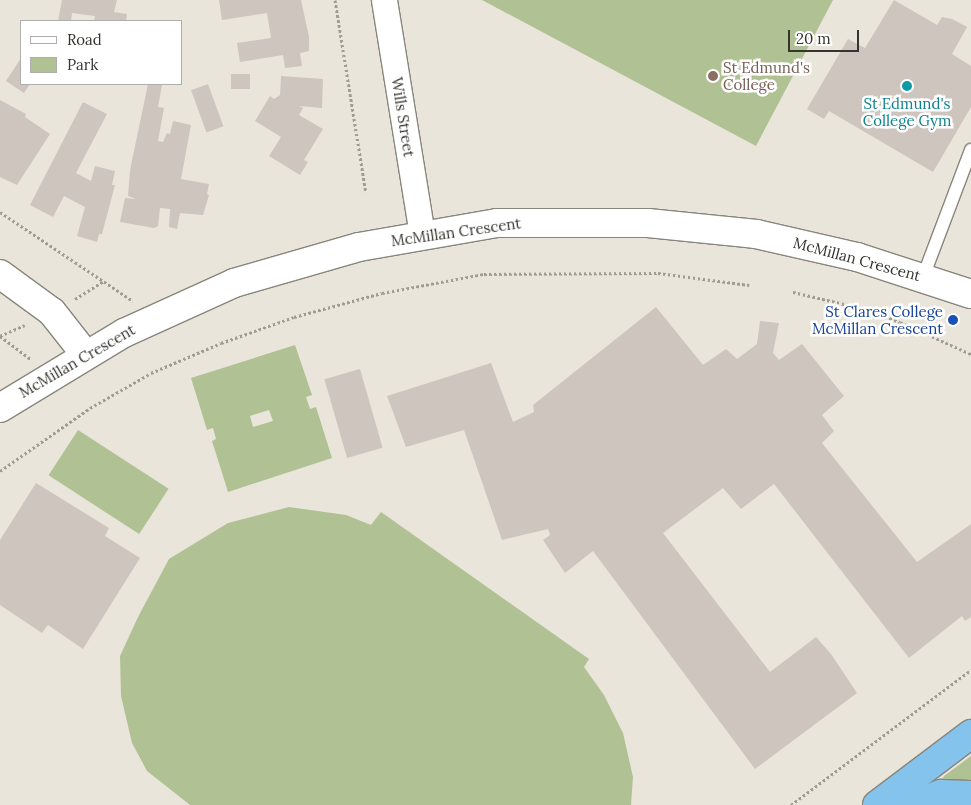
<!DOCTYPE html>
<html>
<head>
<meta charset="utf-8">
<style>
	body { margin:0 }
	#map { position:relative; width:971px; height:805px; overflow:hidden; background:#e9e5db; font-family:Lora,serif }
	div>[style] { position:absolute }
	.green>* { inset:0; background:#b0c194; transform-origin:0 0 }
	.building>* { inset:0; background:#cec5be; transform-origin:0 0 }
	.path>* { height:3px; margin-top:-1.5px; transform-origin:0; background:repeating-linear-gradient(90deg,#9e9c94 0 2.5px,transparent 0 5px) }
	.roads { filter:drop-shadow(1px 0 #88857c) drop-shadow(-1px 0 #88857c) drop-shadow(0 1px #88857c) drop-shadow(0 -1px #88857c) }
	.service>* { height:12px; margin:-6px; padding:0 6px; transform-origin:6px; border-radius:6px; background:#fff }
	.minor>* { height:25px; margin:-12.5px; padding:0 12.5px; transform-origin:12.5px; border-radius:12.5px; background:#fff }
	.tertiary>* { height:28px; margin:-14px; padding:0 14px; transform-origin:14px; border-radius:14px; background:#fff }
	.trunk>* { height:28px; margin:-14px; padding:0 14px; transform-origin:14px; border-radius:14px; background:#84c4ec }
	.dots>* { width:14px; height:14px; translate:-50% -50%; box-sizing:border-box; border:2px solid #fff; border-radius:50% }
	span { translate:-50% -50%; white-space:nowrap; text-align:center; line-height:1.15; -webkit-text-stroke:5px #fff; paint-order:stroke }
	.education-label { font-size:15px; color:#785e54 }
	.left { translate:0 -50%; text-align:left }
	.culture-label { font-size:15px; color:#0d838f }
	.street-label { font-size:15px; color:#353430 }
	.transit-label { font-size:15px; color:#164399 }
	.right { translate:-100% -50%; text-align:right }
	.legend { position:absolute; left:20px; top:20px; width:162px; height:65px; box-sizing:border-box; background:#fff; border:1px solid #aeaeac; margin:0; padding:6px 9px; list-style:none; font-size:15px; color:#353430 }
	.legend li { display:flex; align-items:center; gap:10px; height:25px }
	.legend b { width:25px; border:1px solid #aeaeac }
	.scale { position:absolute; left:788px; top:30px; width:71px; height:22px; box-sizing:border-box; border:2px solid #353430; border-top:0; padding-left:6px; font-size:15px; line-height:18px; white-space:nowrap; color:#353430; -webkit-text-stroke:4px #fff; paint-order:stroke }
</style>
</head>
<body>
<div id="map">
	<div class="green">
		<div style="clip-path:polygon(482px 0,833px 0,756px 146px)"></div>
		<div style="clip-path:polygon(evenodd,295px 345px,312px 395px,306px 397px,310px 409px,316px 407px,332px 458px,228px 492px,212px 441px,216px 439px,213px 428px,207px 430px,191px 378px,295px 345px,269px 410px,273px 421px,253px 427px,250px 416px,269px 410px)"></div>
		<div style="left:78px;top:430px;width:108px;height:54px;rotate:33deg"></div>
		<div style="clip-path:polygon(289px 507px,346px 515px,371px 525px,381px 512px,589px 659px,584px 667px,604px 695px,623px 733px,633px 777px,631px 805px,190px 805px,147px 771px,132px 743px,121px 696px,120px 656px,139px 615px,169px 559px,228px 523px)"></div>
		<div style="clip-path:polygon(971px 756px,971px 784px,942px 780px,944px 776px)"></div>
	</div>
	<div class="building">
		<div style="clip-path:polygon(62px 0,117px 0,114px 12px,127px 14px,126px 21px,94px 21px,95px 16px,72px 13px,71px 21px,58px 21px)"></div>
		<div style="clip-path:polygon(219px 0,301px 0,309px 37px,309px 51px,300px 53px,302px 66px,285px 68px,283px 55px,240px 62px,237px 43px,271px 38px,267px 13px,222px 20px)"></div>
		<div style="clip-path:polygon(894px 0,937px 25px,942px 17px,952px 19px,967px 27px,952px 54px,971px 66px,971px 107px,933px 172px,829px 111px,824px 119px,807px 109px,848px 39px,865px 48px)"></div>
		<div style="clip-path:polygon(21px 58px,21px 84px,30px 84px,24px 93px,6px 81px)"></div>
		<div style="left:231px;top:74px;width:19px;height:15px"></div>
		<div style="clip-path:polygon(281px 76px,323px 79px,322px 108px,299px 106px,303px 108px,299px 115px,323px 129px,304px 160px,308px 162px,300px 175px,269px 156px,281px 137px,255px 121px,270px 96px,274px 99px,280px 95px)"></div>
		<div style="clip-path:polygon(148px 84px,162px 85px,158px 107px,164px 108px,158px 141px,163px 142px,167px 133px,170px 134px,173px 121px,191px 125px,181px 179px,209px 184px,207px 194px,209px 195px,203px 215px,180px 213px,177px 229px,169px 227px,170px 209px,160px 208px,158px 226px,154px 228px,120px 222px,125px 198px,136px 199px,128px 196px,130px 170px)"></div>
		<div style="left:208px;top:84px;width:45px;height:18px;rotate:70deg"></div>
		<div style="clip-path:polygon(0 100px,26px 114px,25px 117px,50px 134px,17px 185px,0 177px)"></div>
		<div style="clip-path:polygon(83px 102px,107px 114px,76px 173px,91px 181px,95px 166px,115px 171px,112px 185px,115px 185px,102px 234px,99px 234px,97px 242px,77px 236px,85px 207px,64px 196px,53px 217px,30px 205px)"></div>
		<div style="clip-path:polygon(656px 307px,703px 365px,726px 349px,737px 359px,757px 344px,760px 321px,779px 323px,773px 353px,779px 360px,802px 344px,844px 396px,822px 415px,834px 431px,822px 443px,917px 562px,971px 524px,971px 617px,965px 621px,962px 616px,909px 658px,774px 484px,741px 509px,723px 488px,663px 533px,770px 672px,816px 637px,831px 654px,857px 693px,755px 769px,593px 551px,565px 573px,543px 540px,550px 535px,548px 529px,502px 540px,464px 430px,406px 447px,387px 396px,491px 363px,513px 422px,534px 412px,533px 405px)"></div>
		<div style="left:360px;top:369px;width:82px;height:37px;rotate:74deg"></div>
		<div style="clip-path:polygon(36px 483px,109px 528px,105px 536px,140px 558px,83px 649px,48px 625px,42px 633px,0 605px,0 540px)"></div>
	</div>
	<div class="path">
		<div style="left:335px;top:0;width:195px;rotate:80.9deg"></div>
		<div style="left:0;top:212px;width:160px;rotate:33.8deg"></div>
		<div style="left:793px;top:292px;width:70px;rotate:13.2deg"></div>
		<div style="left:861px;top:308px;width:41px;rotate:19.7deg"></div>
		<div style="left:900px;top:322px;width:78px;rotate:24.3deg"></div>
		<div style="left:75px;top:299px;width:34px;rotate:-32deg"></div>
		<div style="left:0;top:336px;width:27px;rotate:-24deg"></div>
		<div style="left:0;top:336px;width:39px;rotate:37deg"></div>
		<div style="left:0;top:471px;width:110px;rotate:-35deg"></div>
		<div style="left:90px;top:408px;width:70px;rotate:-29.8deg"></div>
		<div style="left:151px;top:373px;width:76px;rotate:-23.2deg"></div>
		<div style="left:221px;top:343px;width:77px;rotate:-19.6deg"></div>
		<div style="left:294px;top:317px;width:91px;rotate:-15.3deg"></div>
		<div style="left:382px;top:293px;width:104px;rotate:-10.6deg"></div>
		<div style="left:484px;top:274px;width:174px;rotate:-0.3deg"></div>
		<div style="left:658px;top:273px;width:92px;rotate:7.5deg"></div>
		<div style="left:791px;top:805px;width:225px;rotate:-36.9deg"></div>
	</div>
	<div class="roads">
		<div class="service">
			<div style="left:923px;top:277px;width:136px;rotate:-69.3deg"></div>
		</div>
		<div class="minor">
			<div style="left:384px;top:0;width:237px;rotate:80.8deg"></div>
		</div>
		<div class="tertiary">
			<div style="left:0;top:274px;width:64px;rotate:36.2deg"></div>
			<div style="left:52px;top:312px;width:53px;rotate:51.8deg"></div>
			<div style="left:0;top:408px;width:145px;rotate:-31.2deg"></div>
			<div style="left:124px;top:333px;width:121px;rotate:-24.4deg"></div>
			<div style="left:234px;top:283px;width:130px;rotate:-16.1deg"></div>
			<div style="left:359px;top:247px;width:140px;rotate:-9.9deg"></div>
			<div style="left:497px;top:223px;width:151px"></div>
			<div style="left:648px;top:223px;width:109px;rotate:5.8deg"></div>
			<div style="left:756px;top:234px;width:104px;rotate:12.8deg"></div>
			<div style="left:857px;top:257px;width:120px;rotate:18deg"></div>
		</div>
		<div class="trunk">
			<div style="left:877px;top:805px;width:118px;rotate:-37.1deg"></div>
			<div style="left:912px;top:805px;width:31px;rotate:-21deg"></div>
			<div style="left:941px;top:794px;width:30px;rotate:2deg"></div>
		</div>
	</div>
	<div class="dots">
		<div style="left:713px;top:76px;background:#8d6e63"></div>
		<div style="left:907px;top:86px;background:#0f9aa8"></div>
		<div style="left:953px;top:320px;background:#1a4fb4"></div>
	</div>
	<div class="education-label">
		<span class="left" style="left:723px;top:76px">St Edmund's<br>College</span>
	</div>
	<div class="culture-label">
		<span style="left:907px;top:112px">St Edmund's<br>College Gym</span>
	</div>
	<div class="street-label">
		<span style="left:403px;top:117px;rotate:81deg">Wills Street</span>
		<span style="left:456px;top:232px;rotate:-8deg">McMillan Crescent</span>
		<span style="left:857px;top:259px;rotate:15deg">McMillan Crescent</span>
		<span style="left:77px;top:361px;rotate:-30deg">McMillan Crescent</span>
	</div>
	<div class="transit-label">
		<span class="right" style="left:943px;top:320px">St Clares College<br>McMillan Crescent</span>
	</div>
	<ul class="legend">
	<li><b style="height:6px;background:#fff"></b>Road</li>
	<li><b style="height:14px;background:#b0c194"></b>Park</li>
	</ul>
	<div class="scale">20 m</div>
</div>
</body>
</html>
